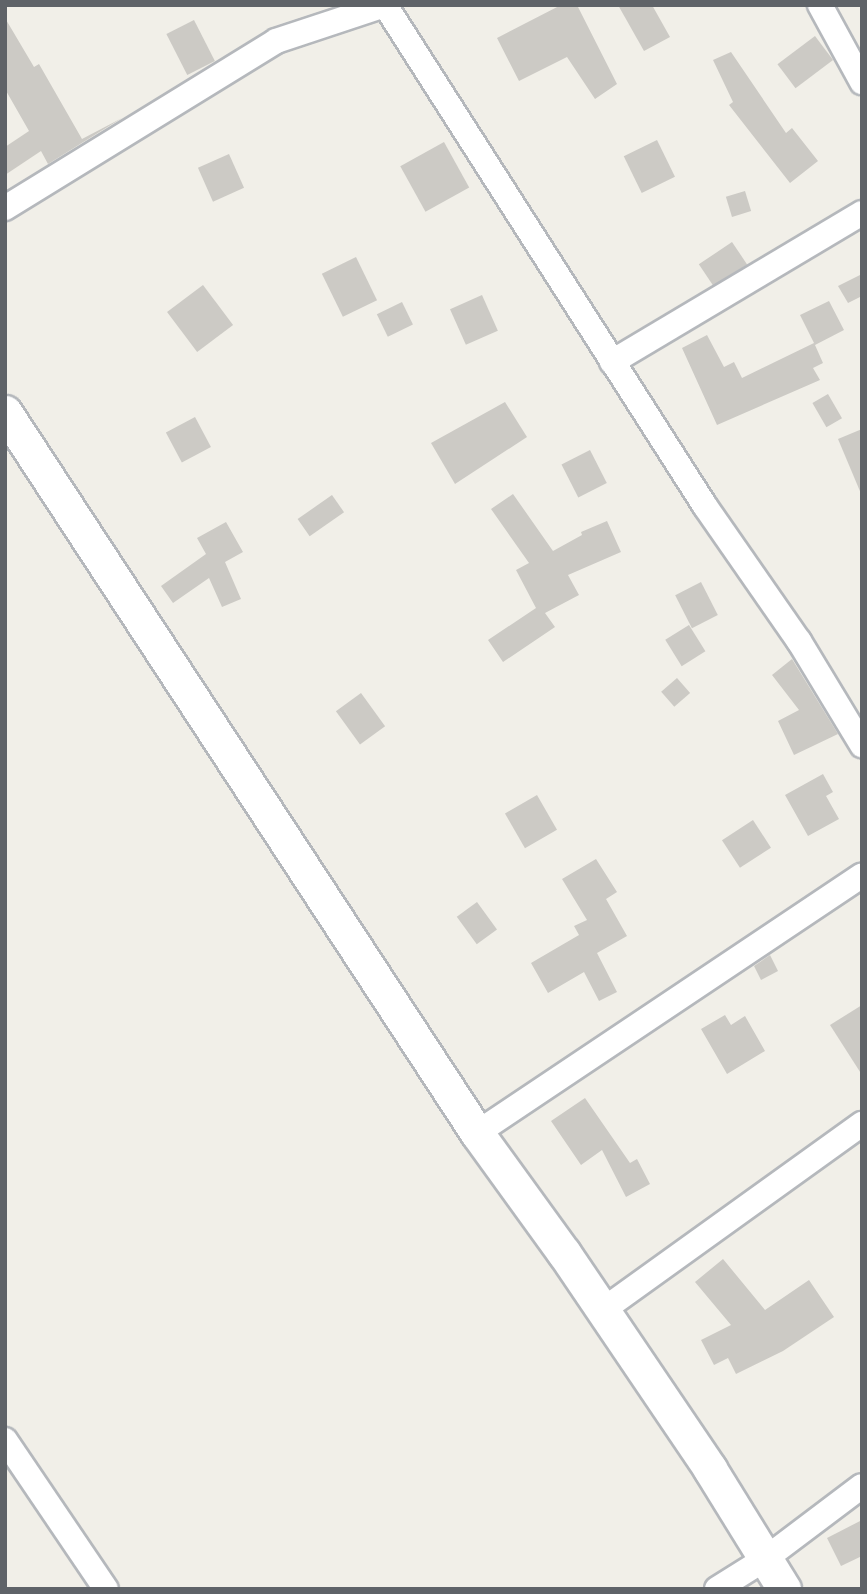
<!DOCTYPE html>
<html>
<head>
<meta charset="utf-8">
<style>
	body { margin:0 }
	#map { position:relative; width:867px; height:1594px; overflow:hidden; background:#f1efe8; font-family:Mulish,sans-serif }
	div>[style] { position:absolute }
	.building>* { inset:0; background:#cccac5; transform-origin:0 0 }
	.roads { filter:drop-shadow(2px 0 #b5b8bc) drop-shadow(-2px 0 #b5b8bc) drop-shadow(0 2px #b5b8bc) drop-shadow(0 -2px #b5b8bc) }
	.street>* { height:24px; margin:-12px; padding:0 12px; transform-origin:12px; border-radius:12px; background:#fff }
	.secondary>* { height:33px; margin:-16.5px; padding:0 16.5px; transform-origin:16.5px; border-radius:16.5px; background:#fff }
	span { translate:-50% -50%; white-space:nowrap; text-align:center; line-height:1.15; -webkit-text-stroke:5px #fff; paint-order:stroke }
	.frame { position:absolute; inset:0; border:7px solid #5f6368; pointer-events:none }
</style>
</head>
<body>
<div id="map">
	<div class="building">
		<div style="clip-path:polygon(561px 5px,577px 5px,617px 84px,595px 99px,567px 57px,519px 81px,497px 38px)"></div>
		<div style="clip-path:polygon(618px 5px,652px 5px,670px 37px,644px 51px)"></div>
		<div style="clip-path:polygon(5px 18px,34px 67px,39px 64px,82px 139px,122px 118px,48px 164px,41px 151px,5px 175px,5px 147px,29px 131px,5px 89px)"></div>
		<div style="left:194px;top:20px;width:46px;height:31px;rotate:63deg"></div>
		<div style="left:815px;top:36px;width:30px;height:47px;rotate:53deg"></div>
		<div style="clip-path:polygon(731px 52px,786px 133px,792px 128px,818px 161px,790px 183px,729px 105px,733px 102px,713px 60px)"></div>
		<div style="left:657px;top:140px;width:41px;height:37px;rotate:64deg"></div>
		<div style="left:444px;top:142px;width:52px;height:50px;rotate:61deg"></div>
		<div style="left:229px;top:154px;width:37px;height:34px;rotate:66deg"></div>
		<div style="left:745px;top:191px;width:21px;height:20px;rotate:73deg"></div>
		<div style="left:732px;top:242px;width:27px;height:40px;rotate:56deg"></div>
		<div style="left:356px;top:257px;width:48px;height:38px;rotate:64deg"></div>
		<div style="clip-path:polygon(862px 274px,862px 296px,848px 303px,838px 286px)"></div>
		<div style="left:203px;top:285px;width:50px;height:45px;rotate:53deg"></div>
		<div style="left:482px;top:295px;width:39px;height:35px;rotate:66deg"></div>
		<div style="clip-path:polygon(829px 301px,844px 330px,815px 345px,823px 363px,813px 368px,820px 380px,717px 425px,682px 348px,707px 335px,724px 367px,734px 362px,742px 378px,814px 343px,800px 315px)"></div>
		<div style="left:402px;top:302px;width:25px;height:28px;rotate:64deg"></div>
		<div style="left:828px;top:394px;width:28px;height:18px;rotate:60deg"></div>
		<div style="clip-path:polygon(505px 402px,527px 437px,455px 484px,431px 443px)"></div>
		<div style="left:195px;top:417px;width:34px;height:33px;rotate:62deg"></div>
		<div style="clip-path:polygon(862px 429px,862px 496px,838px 439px)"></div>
		<div style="left:590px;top:450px;width:37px;height:32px;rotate:63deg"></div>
		<div style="clip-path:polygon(513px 494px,553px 551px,582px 535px,581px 532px,607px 521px,621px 552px,568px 575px,579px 595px,545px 613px,555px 627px,503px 662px,488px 640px,536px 608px,516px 570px,529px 563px,491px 509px)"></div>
		<div style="left:332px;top:495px;width:21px;height:42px;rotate:55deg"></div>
		<div style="clip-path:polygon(226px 522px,243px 552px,225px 562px,241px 599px,222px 607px,209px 578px,173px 603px,161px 586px,206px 554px,197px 538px)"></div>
		<div style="left:701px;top:582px;width:37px;height:29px;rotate:63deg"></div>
		<div style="left:689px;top:625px;width:31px;height:28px;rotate:58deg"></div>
		<div style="clip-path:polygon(792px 659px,838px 734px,794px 755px,778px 721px,799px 710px,772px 675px)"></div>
		<div style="left:677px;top:678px;width:20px;height:21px;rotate:49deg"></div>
		<div style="left:361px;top:693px;width:41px;height:31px;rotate:54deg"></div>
		<div style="clip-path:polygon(823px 774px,833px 792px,826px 796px,839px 819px,808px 836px,785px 795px)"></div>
		<div style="left:537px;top:795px;width:40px;height:37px;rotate:60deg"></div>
		<div style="left:753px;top:820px;width:33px;height:37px;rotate:57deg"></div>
		<div style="clip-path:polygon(596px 859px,617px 892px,606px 899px,627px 936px,597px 953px,617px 992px,599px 1001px,584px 972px,548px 993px,531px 963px,579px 935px,574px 926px,587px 920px,562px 879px)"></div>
		<div style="left:477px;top:902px;width:34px;height:25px;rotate:54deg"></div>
		<div style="clip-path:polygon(770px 955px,778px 971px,761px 980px,754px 966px)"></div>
		<div style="clip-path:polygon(862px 1005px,862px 1075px,830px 1025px)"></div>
		<div style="clip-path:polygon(725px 1015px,731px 1025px,745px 1016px,765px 1051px,727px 1074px,701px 1029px)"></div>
		<div style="clip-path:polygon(585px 1098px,630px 1163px,637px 1159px,650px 1184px,626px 1197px,602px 1150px,581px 1165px,551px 1121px)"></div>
		<div style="clip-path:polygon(723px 1259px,765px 1310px,809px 1280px,834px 1317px,783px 1351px,736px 1374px,728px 1358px,714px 1365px,701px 1340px,731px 1325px,695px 1282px)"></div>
		<div style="clip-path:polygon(862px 1520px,862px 1556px,841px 1566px,827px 1538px)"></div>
	</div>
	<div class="roads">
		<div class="street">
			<div style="left:385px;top:5px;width:594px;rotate:57.43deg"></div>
			<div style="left:705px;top:506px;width:165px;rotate:55.2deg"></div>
			<div style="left:799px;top:641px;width:122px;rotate:58.8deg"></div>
			<div style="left:820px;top:5px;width:88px;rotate:61.4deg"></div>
			<div style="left:5px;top:208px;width:318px;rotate:-31.6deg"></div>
			<div style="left:276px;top:41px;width:115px;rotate:-18.3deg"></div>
			<div style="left:612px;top:362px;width:291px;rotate:-30.8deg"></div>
			<div style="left:477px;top:1133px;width:463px;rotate:-33.8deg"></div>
			<div style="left:603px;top:1310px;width:319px;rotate:-35.7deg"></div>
			<div style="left:5px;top:1440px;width:180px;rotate:55.9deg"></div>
			<div style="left:717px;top:1589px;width:57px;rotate:-32deg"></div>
			<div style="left:765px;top:1559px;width:121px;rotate:-37deg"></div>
		</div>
		<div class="secondary">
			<div style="left:5px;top:412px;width:862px;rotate:56.79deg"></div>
			<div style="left:477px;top:1133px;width:148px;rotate:54.1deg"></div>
			<div style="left:564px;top:1253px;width:261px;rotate:55.9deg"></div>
			<div style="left:710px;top:1469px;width:141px;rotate:58.3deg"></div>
		</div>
	</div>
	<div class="frame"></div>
</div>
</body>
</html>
